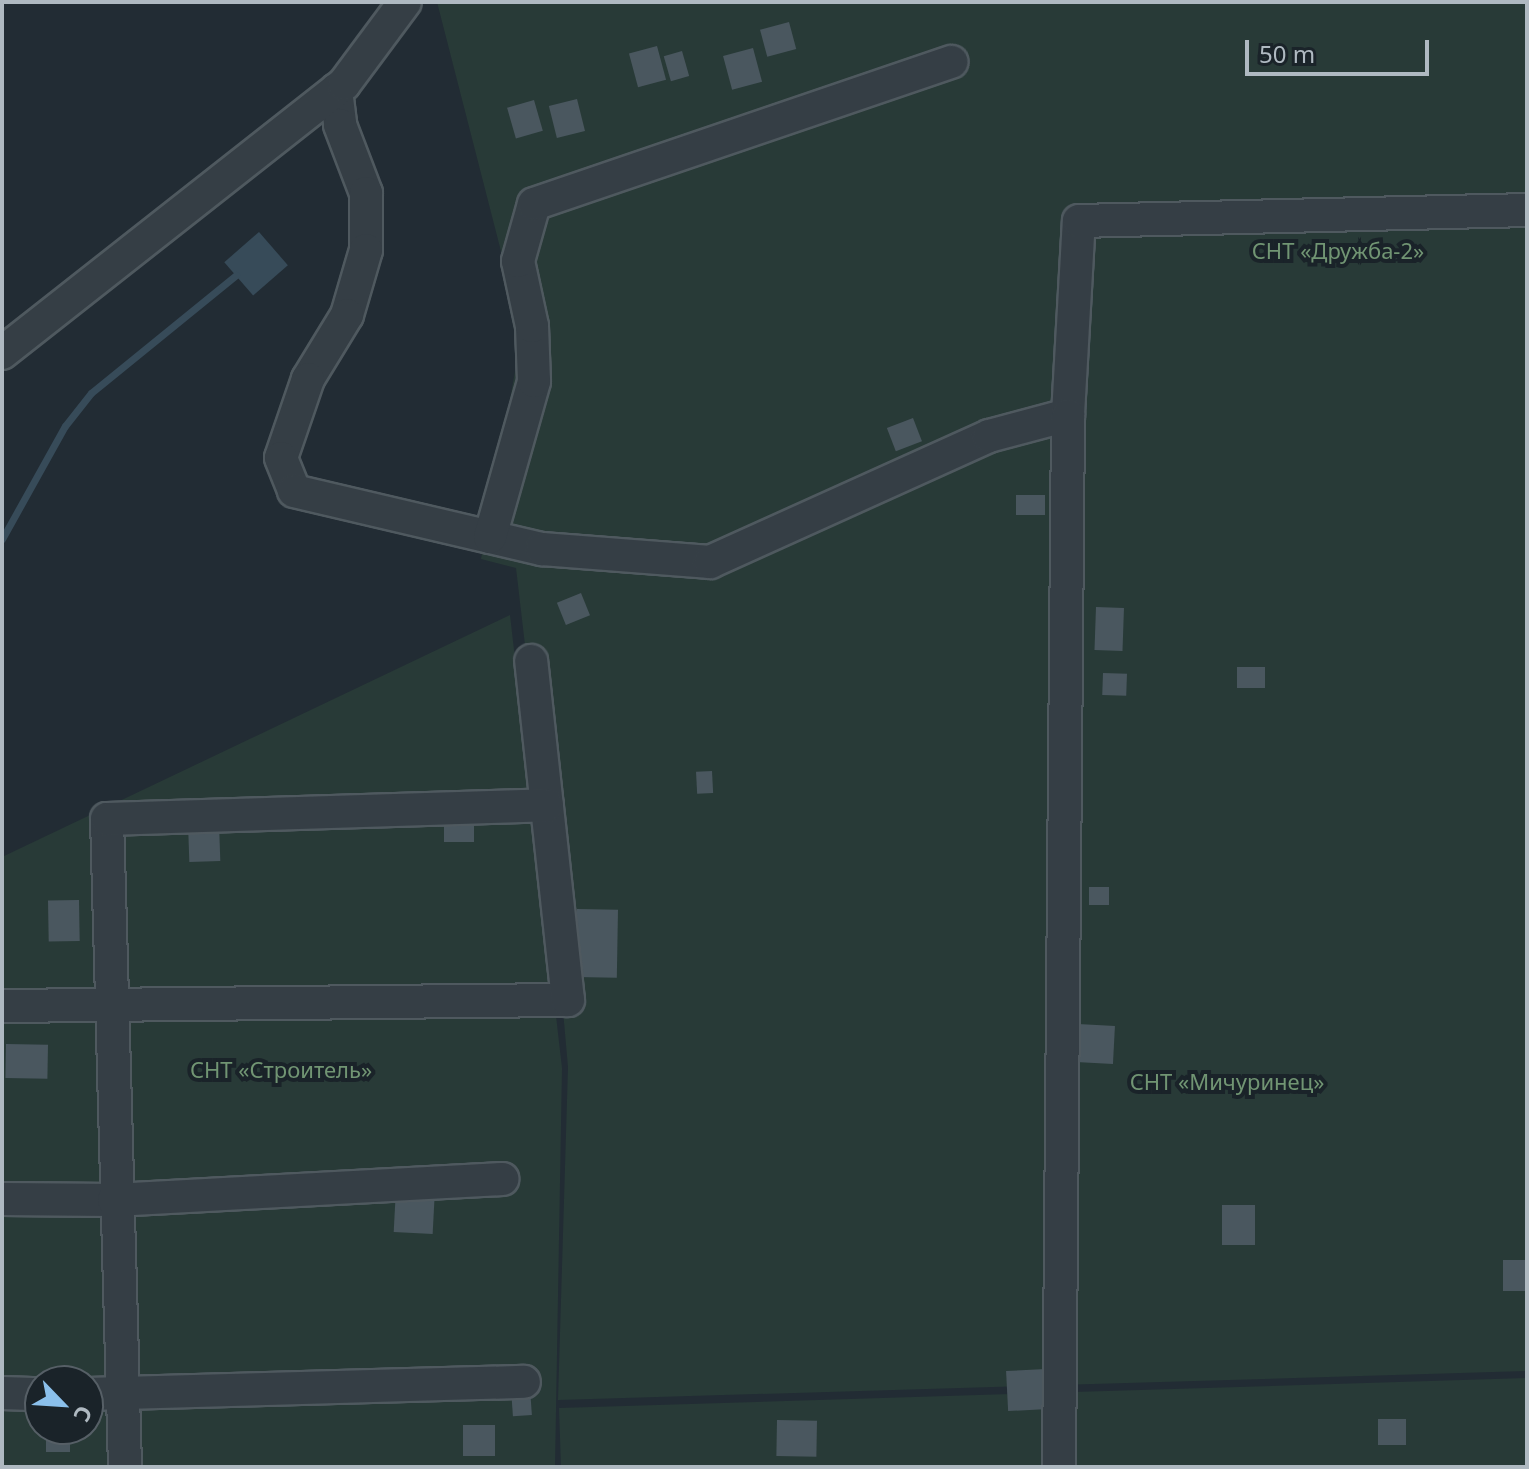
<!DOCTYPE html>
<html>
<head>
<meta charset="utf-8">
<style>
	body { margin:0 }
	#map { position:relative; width:1529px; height:1469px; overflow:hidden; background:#222c34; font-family:"Noto Sans",sans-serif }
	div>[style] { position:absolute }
	.green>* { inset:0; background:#283a37 }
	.water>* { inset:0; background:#374b59; transform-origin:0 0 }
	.stream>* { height:7px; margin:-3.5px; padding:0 3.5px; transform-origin:3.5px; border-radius:3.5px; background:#374b59 }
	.building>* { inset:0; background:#4a575f; transform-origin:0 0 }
	.roads { filter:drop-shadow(2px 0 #4f595f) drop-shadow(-2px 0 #4f595f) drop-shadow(0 2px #4f595f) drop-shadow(0 -2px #4f595f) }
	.minor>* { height:32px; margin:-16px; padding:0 16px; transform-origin:16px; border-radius:16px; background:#353e45 }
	span { translate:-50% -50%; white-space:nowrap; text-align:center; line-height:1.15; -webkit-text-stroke:8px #1a2329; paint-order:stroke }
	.park-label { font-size:22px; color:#719573 }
	.frame { position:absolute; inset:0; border:4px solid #afb9c1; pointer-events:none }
	.north { position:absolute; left:24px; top:1365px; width:80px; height:80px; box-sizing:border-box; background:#1a2329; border:2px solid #565f66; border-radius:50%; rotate:115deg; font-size:22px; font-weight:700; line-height:32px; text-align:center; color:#afb9c1 }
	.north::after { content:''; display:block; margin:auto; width:28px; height:36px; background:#8bc0eb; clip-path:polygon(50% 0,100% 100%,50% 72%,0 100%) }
	.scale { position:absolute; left:1245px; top:40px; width:184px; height:36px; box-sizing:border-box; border:4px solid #afb9c1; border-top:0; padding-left:10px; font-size:24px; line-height:28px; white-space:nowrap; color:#afb9c1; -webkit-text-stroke:6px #1a2329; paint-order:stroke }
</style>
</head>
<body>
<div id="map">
	<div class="green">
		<div style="clip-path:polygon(437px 2px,1527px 2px,1527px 1371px,558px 1400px,568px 1067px,548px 842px,516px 568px,481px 559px,522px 333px)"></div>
		<div style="clip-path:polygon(evenodd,510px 615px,562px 1068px,555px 1467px,2px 1467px,2px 857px,510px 615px,40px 1381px,88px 1381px,88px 1429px,40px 1429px,40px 1381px)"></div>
		<div style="clip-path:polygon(1527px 1378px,1527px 1467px,561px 1467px,559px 1408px)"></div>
	</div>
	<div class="water">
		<div style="left:259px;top:232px;width:44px;height:46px;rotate:49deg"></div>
	</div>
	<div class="stream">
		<div style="left:2px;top:539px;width:129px;rotate:-60.9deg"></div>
		<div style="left:65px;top:426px;width:42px;rotate:-51.8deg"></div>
		<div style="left:91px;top:393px;width:187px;rotate:-39.1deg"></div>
	</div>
	<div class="building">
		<div style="left:789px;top:22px;width:28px;height:30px;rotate:75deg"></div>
		<div style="left:657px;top:46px;width:35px;height:29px;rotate:75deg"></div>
		<div style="left:753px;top:48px;width:35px;height:31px;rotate:75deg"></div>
		<div style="left:682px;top:51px;width:26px;height:19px;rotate:74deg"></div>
		<div style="left:577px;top:99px;width:33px;height:29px;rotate:76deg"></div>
		<div style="left:534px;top:100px;width:32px;height:28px;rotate:74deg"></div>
		<div style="left:913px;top:418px;width:25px;height:28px;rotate:69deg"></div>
		<div style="left:1045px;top:495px;width:20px;height:29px;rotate:90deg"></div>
		<div style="left:581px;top:593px;width:24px;height:26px;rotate:68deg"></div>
		<div style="left:1096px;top:607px;width:28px;height:43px;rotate:2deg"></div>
		<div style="left:1237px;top:667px;width:28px;height:21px"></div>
		<div style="left:1103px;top:673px;width:24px;height:22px;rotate:2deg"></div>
		<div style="left:712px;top:771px;width:22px;height:16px;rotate:87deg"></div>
		<div style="left:444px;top:812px;width:30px;height:30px"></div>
		<div style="left:219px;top:823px;width:38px;height:31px;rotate:88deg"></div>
		<div style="left:1089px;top:887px;width:20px;height:18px"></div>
		<div style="left:79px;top:900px;width:41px;height:31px;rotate:89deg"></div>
		<div style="left:577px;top:909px;width:41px;height:68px;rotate:1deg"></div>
		<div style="left:1078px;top:1024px;width:37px;height:38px;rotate:3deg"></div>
		<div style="left:6px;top:1044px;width:42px;height:34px;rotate:1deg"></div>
		<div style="left:396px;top:1188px;width:39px;height:44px;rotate:3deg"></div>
		<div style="left:1222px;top:1205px;width:33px;height:40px"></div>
		<div style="left:1503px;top:1260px;width:24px;height:31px"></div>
		<div style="left:1046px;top:1369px;width:40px;height:40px;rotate:87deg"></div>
		<div style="left:530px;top:1388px;width:27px;height:19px;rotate:86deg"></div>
		<div style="left:1406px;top:1419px;width:26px;height:28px;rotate:90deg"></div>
		<div style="left:777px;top:1420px;width:40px;height:36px;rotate:1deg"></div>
		<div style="left:463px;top:1425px;width:32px;height:31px"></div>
		<div style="left:46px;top:1429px;width:24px;height:23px"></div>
	</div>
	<div class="roads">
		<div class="minor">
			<div style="left:336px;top:90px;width:35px;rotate:83deg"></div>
			<div style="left:340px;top:125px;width:73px;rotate:69.1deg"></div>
			<div style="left:366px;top:193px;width:57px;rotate:90deg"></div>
			<div style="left:366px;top:250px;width:68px;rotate:106.3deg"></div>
			<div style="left:347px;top:315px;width:75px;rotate:121.4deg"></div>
			<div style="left:308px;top:379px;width:83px;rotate:108.9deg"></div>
			<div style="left:281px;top:458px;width:35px;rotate:68deg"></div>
			<div style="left:294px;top:491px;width:255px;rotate:13.2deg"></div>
			<div style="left:542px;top:549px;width:169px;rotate:4.4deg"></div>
			<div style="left:710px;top:562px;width:306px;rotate:-24.3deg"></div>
			<div style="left:989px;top:436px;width:82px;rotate:-14.9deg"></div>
			<div style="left:1068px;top:415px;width:194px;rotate:-86.8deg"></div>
			<div style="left:1079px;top:221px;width:448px;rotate:-1.4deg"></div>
			<div style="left:2px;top:353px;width:435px;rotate:-38.2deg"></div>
			<div style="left:344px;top:84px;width:102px;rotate:-53.4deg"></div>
			<div style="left:490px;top:537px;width:162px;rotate:-74.2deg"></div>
			<div style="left:534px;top:381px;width:55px;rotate:-92.1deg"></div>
			<div style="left:532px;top:326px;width:66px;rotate:-102.2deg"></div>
			<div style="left:518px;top:261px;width:59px;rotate:-74.3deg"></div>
			<div style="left:534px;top:204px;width:441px;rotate:-18.8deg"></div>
			<div style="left:2px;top:1006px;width:566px;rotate:-0.61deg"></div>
			<div style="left:568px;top:1000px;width:341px;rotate:-96.2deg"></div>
			<div style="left:2px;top:1199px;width:112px;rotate:0.5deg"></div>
			<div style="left:114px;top:1200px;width:389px;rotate:-3.1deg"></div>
			<div style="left:2px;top:1393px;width:38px;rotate:2deg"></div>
			<div style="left:88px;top:1394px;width:436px;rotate:-1.6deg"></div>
			<div style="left:125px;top:1467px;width:648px;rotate:-91.59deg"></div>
			<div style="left:107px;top:819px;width:440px;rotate:-1.8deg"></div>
			<div style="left:1059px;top:1467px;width:1052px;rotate:-89.51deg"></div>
		</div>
	</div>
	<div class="park-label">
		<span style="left:1338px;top:251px">СНТ «Дружба-2»</span>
		<span style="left:281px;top:1070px">СНТ «Строитель»</span>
		<span style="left:1227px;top:1082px">СНТ «Мичуринец»</span>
	</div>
	<div class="frame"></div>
	<div class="north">С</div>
	<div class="scale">50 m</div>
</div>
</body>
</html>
